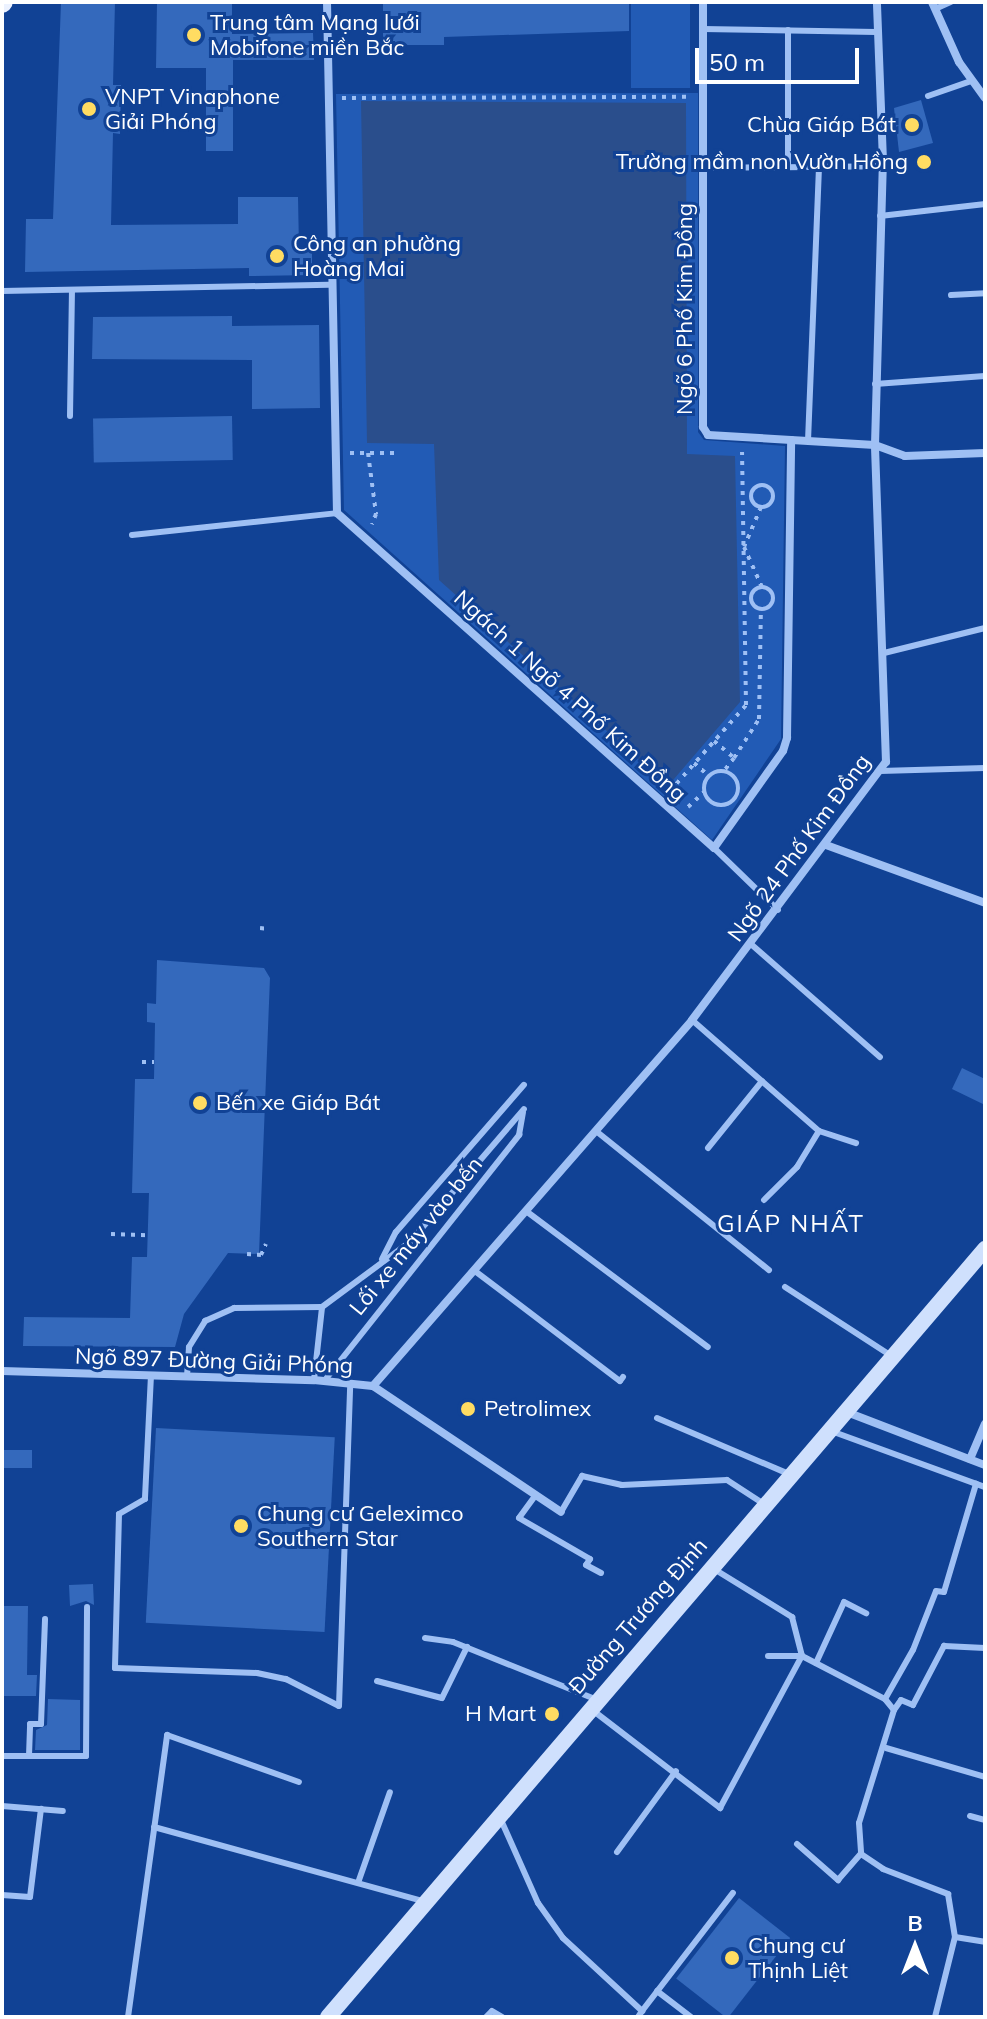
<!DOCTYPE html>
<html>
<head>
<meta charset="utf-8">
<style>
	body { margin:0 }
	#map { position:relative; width:987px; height:2019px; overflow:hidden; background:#114295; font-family:Mulish,sans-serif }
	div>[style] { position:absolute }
	.green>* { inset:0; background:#225bb5; transform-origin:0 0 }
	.water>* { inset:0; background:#2a4e8c }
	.building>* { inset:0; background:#3469bc; transform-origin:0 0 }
	.path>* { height:4px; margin-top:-2px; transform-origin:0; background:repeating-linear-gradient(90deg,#9fc0f4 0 4px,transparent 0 10px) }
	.path>.ring { margin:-2px; padding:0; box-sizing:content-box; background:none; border:4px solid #9fc0f4; border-radius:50% }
	.service>* { height:6px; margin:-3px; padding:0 3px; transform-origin:3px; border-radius:3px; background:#9fc0f4 }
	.minor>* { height:8px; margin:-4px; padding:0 4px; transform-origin:4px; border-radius:4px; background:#9fc0f4 }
	.secondary>* { height:16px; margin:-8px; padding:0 8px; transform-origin:8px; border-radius:8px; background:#cfe0fd }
	.primary>* { height:20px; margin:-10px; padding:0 10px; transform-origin:10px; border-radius:10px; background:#ecf2ff }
	.dots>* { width:22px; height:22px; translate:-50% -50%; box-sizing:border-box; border:4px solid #114295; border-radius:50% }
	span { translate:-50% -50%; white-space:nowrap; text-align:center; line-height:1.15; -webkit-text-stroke:6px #114295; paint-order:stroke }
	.poi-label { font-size:22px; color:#fff }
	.left { translate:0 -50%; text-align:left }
	.right { translate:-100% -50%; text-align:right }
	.street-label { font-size:22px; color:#fff }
	.neighbourhood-label { font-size:24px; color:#fff; letter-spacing:2px }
	.frame { position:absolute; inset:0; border:4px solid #fff; pointer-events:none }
	.north { position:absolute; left:875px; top:1907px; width:80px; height:80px; -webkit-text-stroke:6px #114295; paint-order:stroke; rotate:0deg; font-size:22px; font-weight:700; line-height:32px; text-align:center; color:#fff }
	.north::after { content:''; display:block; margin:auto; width:28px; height:36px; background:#fff; clip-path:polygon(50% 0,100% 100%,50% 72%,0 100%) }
	.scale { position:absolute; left:695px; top:48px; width:164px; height:36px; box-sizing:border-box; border:4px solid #fff; border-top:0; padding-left:10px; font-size:24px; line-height:28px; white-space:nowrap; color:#fff; -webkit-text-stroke:6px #114295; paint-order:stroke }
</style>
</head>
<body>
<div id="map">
	<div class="green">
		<div style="left:631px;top:2px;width:59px;height:86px"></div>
		<div style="clip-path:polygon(698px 93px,698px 432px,704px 440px,785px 446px,781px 739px,712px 840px,344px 510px,336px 94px)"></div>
	</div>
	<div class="water">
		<div style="clip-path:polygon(361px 101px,686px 103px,687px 454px,735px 456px,740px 702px,668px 786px,439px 580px,434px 444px,367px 443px)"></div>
	</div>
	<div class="building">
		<div style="clip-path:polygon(61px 2px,115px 2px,113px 85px,121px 85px,120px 134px,113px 133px,111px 225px,238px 224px,238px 197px,298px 197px,299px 248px,312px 248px,312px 275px,249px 276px,249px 268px,25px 272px,26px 219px,53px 219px)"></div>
		<div style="clip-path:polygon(157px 2px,232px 2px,232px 34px,313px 33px,314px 60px,233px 60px,233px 151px,206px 151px,206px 68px,156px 68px)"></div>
		<div style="clip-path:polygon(383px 2px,629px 2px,629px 31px,444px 37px,444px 45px,383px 45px)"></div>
		<div style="clip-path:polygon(921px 100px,933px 143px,899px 152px,894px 108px)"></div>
		<div style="clip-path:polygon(232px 316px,232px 326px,319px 325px,320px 408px,252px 409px,252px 360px,92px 359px,93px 317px)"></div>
		<div style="left:232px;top:416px;width:44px;height:139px;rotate:89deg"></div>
		<div style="clip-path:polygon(157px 960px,264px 968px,270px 978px,259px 1254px,228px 1253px,184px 1314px,175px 1347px,23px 1346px,24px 1317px,130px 1318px,132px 1257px,147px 1257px,149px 1193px,132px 1193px,135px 1079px,154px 1079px,155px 1023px,147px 1022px,147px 1003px,156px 1004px)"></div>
		<div style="clip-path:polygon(962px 1068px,985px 1079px,985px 1105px,952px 1089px)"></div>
		<div style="left:156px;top:1428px;width:179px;height:195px;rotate:3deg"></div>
		<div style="left:2px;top:1450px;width:30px;height:18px"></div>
		<div style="clip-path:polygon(93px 1584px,94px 1605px,86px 1601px,70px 1606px,69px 1585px)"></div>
		<div style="clip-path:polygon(2px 1606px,28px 1606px,27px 1675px,37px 1675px,36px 1696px,2px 1696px)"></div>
		<div style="clip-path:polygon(48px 1699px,80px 1700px,80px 1750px,35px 1750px,36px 1730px,47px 1725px)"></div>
		<div style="left:739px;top:1898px;width:65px;height:102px;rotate:38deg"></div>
	</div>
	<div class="path">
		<div style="left:342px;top:98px;width:347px;rotate:-0.2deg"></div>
		<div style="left:350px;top:453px;width:50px"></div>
		<div style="left:368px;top:453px;width:62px;rotate:82.5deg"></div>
		<div style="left:376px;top:514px;width:11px;rotate:112deg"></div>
		<div class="ring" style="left:751px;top:485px;width:18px;height:18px"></div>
		<div style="left:761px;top:507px;width:43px;rotate:113deg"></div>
		<div style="left:744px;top:547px;width:44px;rotate:65.8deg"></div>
		<div class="ring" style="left:751px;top:587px;width:18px;height:18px"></div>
		<div style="left:714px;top:741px;width:26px;rotate:40deg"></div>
		<div style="left:734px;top:758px;width:16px;rotate:128deg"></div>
		<div style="left:734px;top:758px;width:46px;rotate:-57.3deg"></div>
		<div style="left:759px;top:719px;width:110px;rotate:-89deg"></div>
		<div style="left:694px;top:763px;width:20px;rotate:41deg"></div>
		<div class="ring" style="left:704px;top:771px;width:30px;height:30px"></div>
		<div style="left:670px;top:791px;width:115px;rotate:-48.5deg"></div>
		<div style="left:746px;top:705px;width:253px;rotate:-90.9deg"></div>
		<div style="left:688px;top:807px;width:22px;rotate:-43deg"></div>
		<div style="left:260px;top:928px;width:8px;rotate:7deg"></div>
		<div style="left:142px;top:1062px;width:12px"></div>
		<div style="left:111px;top:1234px;width:37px;rotate:2deg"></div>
		<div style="left:247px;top:1254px;width:14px;rotate:4deg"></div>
		<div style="left:261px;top:1255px;width:12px;rotate:-66deg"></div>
	</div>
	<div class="service">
		<div style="left:935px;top:9px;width:17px;rotate:-24deg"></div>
		<div style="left:703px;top:29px;width:173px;rotate:1deg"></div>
		<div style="left:788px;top:30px;width:137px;rotate:90deg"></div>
		<div style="left:928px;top:96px;width:46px;rotate:-19.2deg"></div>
		<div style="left:703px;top:168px;width:179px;rotate:-0.6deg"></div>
		<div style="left:880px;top:216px;width:106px;rotate:-6.5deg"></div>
		<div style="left:2px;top:291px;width:327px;rotate:-1.1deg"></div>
		<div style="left:951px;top:295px;width:34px;rotate:-3deg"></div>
		<div style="left:875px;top:384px;width:110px;rotate:-4.2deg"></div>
		<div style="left:70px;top:416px;width:126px;rotate:-89.1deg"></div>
		<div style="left:808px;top:441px;width:274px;rotate:-87.7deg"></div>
		<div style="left:132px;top:535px;width:206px;rotate:-6.1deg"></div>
		<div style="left:884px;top:653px;width:104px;rotate:-13.9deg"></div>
		<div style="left:880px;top:771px;width:105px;rotate:-1.6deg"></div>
		<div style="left:714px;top:848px;width:89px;rotate:44.1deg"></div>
		<div style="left:752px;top:945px;width:170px;rotate:41.2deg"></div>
		<div style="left:692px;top:1020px;width:169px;rotate:41.2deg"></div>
		<div style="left:819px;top:1131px;width:39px;rotate:18deg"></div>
		<div style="left:596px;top:1131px;width:222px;rotate:38.8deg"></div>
		<div style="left:708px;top:1148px;width:86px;rotate:-51.1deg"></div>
		<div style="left:764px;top:1200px;width:47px;rotate:-45deg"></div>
		<div style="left:797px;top:1167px;width:42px;rotate:-58.6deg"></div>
		<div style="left:526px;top:1211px;width:227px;rotate:36.8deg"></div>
		<div style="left:382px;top:1259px;width:30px;rotate:-63deg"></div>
		<div style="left:396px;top:1232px;width:195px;rotate:-49deg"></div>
		<div style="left:475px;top:1271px;width:182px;rotate:37.2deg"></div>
		<div style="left:620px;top:1381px;width:5px;rotate:-53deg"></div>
		<div style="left:785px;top:1287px;width:125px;rotate:32.9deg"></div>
		<div style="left:151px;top:1375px;width:124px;rotate:92.8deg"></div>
		<div style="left:145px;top:1499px;width:30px;rotate:150deg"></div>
		<div style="left:119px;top:1514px;width:154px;rotate:91.5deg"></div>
		<div style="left:115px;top:1668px;width:142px;rotate:2deg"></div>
		<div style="left:257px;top:1673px;width:30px;rotate:12deg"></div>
		<div style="left:286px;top:1679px;width:59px;rotate:27deg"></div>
		<div style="left:339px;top:1706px;width:323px;rotate:-88deg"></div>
		<div style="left:187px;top:1376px;width:29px;rotate:-86deg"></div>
		<div style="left:189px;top:1347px;width:31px;rotate:-58deg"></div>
		<div style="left:205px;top:1321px;width:32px;rotate:-24deg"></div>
		<div style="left:234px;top:1308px;width:88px;rotate:-0.7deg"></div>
		<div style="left:322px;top:1307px;width:109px;rotate:-36.5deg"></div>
		<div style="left:410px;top:1242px;width:175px;rotate:-49.4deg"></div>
		<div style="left:314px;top:1380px;width:73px;rotate:-83.7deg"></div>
		<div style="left:325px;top:1380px;width:313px;rotate:-51.6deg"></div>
		<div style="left:519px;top:1135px;width:23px;rotate:-80deg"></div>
		<div style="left:657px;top:1418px;width:143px;rotate:23deg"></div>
		<div style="left:831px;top:1431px;width:164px;rotate:20deg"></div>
		<div style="left:535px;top:1496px;width:27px;rotate:126deg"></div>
		<div style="left:519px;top:1518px;width:82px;rotate:30deg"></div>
		<div style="left:590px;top:1559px;width:7px;rotate:124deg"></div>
		<div style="left:586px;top:1565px;width:17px;rotate:28deg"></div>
		<div style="left:561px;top:1512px;width:42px;rotate:-59.7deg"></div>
		<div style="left:582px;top:1476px;width:41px;rotate:12.7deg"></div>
		<div style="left:622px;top:1485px;width:105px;rotate:-2.7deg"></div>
		<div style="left:727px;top:1480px;width:44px;rotate:33deg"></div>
		<div style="left:714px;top:1569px;width:92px;rotate:31.6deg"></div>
		<div style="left:792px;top:1617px;width:40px;rotate:75.6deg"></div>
		<div style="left:802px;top:1656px;width:93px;rotate:27.4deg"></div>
		<div style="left:885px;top:1699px;width:14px;rotate:51deg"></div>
		<div style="left:894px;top:1710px;width:118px;rotate:107.2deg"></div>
		<div style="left:859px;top:1823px;width:31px;rotate:86deg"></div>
		<div style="left:861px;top:1854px;width:27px;rotate:34deg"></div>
		<div style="left:883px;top:1869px;width:70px;rotate:21deg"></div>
		<div style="left:948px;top:1894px;width:44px;rotate:80.8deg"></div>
		<div style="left:955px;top:1937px;width:30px;rotate:9deg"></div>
		<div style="left:425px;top:1638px;width:28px;rotate:8deg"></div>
		<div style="left:453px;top:1642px;width:153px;rotate:21.9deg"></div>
		<div style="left:816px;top:1663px;width:67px;rotate:-65.3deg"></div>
		<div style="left:844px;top:1602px;width:25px;rotate:27deg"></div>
		<div style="left:377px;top:1681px;width:67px;rotate:14.7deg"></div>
		<div style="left:442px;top:1698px;width:57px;rotate:-63.9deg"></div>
		<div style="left:885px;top:1699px;width:56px;rotate:-60.3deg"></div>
		<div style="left:913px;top:1650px;width:63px;rotate:-68.7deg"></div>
		<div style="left:936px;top:1591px;width:8px;rotate:7deg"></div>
		<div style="left:944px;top:1592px;width:113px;rotate:-73.5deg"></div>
		<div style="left:591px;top:1709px;width:163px;rotate:37.5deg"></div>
		<div style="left:720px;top:1808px;width:173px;rotate:-61.7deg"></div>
		<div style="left:802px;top:1656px;width:34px;rotate:180deg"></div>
		<div style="left:894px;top:1710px;width:12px;rotate:-55deg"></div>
		<div style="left:901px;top:1700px;width:13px;rotate:23deg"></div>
		<div style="left:913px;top:1705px;width:67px;rotate:-62.3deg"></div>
		<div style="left:944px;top:1646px;width:41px;rotate:2.8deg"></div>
		<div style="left:886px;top:1748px;width:103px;rotate:16.3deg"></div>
		<div style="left:2px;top:1756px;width:84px"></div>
		<div style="left:86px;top:1756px;width:149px;rotate:-89.6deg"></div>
		<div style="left:29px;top:1756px;width:32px;rotate:-88deg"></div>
		<div style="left:30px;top:1724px;width:11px"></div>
		<div style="left:41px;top:1724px;width:105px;rotate:-87.8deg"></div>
		<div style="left:2px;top:1806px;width:61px;rotate:4.7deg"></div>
		<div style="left:970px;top:1816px;width:16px;rotate:15deg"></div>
		<div style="left:501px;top:1820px;width:91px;rotate:66deg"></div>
		<div style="left:538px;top:1903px;width:43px;rotate:54.5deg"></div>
		<div style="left:563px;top:1938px;width:108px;rotate:42.7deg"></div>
		<div style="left:642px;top:2011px;width:7px;rotate:124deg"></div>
		<div style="left:154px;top:1827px;width:279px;rotate:15.4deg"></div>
		<div style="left:797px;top:1844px;width:55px;rotate:41.3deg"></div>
		<div style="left:838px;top:1880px;width:35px;rotate:-49deg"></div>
		<div style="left:617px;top:1852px;width:100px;rotate:-53.9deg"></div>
		<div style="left:359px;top:1880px;width:93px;rotate:-70.6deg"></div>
		<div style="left:2px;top:1895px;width:28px;rotate:4deg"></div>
		<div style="left:30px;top:1897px;width:89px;rotate:-82.9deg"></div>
		<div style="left:657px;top:1991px;width:43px;rotate:37.4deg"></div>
		<div style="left:642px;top:2011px;width:149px;rotate:-52.4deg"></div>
		<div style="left:128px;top:2017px;width:285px;rotate:-82.1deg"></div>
		<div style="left:167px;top:1735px;width:140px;rotate:19.6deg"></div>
		<div style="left:486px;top:2017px;width:8px;rotate:-45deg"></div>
		<div style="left:492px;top:2011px;width:12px;rotate:31deg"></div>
		<div style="left:935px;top:2017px;width:82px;rotate:-76deg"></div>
	</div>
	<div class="minor">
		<div style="left:327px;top:2px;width:511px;rotate:88.88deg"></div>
		<div style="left:337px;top:513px;width:504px;rotate:41.62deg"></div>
		<div style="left:714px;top:848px;width:119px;rotate:-54.6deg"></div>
		<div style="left:783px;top:751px;width:14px;rotate:-73deg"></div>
		<div style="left:787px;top:738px;width:298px;rotate:-89.2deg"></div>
		<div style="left:703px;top:2px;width:425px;rotate:90deg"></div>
		<div style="left:703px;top:427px;width:9px;rotate:58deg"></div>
		<div style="left:708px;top:435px;width:167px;rotate:3.4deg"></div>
		<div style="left:875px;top:445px;width:32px;rotate:20deg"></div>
		<div style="left:905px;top:456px;width:80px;rotate:-2.1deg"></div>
		<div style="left:932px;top:2px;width:66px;rotate:65.8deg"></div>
		<div style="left:959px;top:62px;width:44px;rotate:54.2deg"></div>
		<div style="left:826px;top:845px;width:169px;rotate:20deg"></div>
		<div style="left:2px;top:1371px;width:312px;rotate:1.7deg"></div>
		<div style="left:314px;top:1380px;width:59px;rotate:5.8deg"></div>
		<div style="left:373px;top:1386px;width:226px;rotate:33.8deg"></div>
		<div style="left:373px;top:1386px;width:486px;rotate:-48.9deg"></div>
		<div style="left:692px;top:1020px;width:323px;rotate:-53.1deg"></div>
		<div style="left:886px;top:762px;width:317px;rotate:-92deg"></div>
		<div style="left:875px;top:445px;width:284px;rotate:-88.4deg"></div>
		<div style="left:883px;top:161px;width:159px;rotate:-92.2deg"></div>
		<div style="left:844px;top:1411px;width:151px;rotate:21deg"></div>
		<div style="left:970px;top:1459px;width:38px;rotate:-67deg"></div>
	</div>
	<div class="secondary">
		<div style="left:328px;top:2017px;width:1011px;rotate:-49.45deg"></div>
	</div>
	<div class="primary">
		<div style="left:2px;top:3px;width:1px;rotate:-45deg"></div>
	</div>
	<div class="dots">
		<div style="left:194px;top:35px;background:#ffdc62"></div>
		<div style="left:89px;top:109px;background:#ffdc62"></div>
		<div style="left:912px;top:125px;background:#ffdc62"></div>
		<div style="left:924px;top:162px;background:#ffdc62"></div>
		<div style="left:277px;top:256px;background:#ffdc62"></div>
		<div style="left:200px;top:1103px;background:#ffdc62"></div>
		<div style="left:468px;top:1409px;background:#ffdc62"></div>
		<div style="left:241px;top:1526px;background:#ffdc62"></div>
		<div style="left:552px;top:1714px;background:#ffdc62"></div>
		<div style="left:732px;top:1958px;background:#ffdc62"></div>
	</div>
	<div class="poi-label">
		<span class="left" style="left:210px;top:35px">Trung tâm Mạng lưới<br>Mobifone miền Bắc</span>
		<span class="left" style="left:105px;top:109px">VNPT Vinaphone<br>Giải Phóng</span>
		<span class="right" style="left:896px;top:125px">Chùa Giáp Bát</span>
		<span class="right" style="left:908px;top:162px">Trường mầm non Vườn Hồng</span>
		<span class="left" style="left:293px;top:256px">Công an phường<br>Hoàng Mai</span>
		<span class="left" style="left:216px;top:1103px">Bến xe Giáp Bát</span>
		<span class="left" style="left:484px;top:1409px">Petrolimex</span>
		<span class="left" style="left:257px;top:1526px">Chung cư Geleximco<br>Southern Star</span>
		<span class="right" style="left:536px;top:1714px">H Mart</span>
		<span class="left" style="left:748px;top:1958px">Chung cư<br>Thịnh Liệt</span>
	</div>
	<div class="street-label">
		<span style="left:685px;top:309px;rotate:-90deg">Ngõ 6 Phố Kim Đồng</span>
		<span style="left:570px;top:696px;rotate:42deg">Ngách 1 Ngõ 4 Phố Kim Đồng</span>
		<span style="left:799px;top:848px;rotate:-54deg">Ngõ 24 Phố Kim Đồng</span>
		<span style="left:416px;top:1236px;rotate:-51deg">Lối xe máy vào bến</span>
		<span style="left:214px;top:1361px;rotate:2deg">Ngõ 897 Đường Giải Phóng</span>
		<span style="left:638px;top:1616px;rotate:-49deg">Đường Trương Định</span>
	</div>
	<div class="neighbourhood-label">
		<span style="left:791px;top:1224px">GIÁP NHẤT</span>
	</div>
	<div class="frame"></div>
	<div class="north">B</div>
	<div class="scale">50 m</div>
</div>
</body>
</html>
